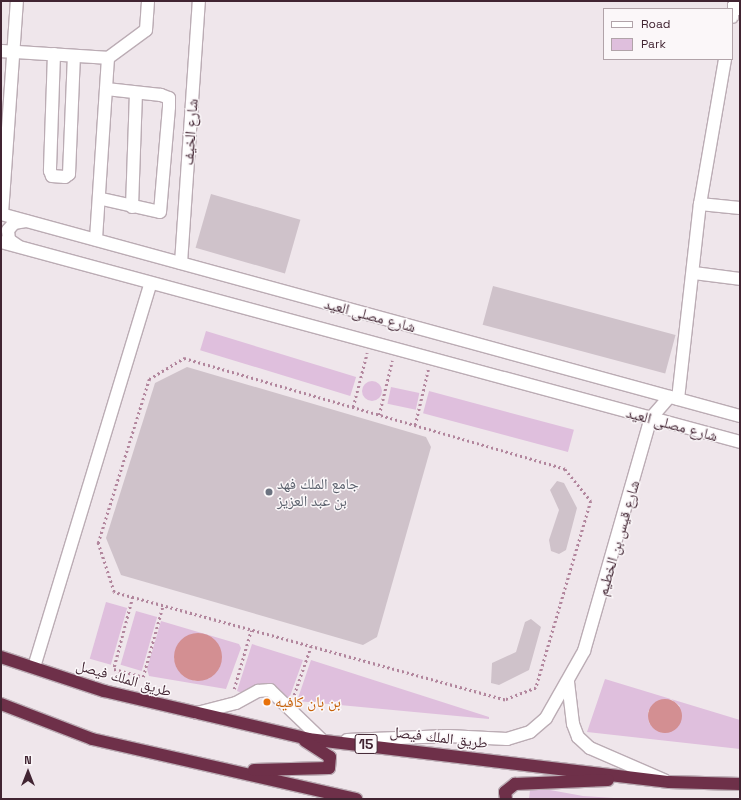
<!DOCTYPE html>
<html>
<head>
<meta charset="utf-8">
<style>
	body { margin:0 }
	#map { position:relative; width:741px; height:800px; overflow:hidden; background:#efe6eb; font-family:"Space Grotesk","Noto Naskh Arabic",sans-serif }
	div>[style] { position:absolute }
	.green>* { inset:0; background:#dfbfdd; transform-origin:0 0 }
	.round { border-radius:50% }
	.water>* { inset:0; background:#d38f92 }
	.building>* { inset:0; background:#cfc2ca; transform-origin:0 0 }
	.path>* { height:2.5px; margin-top:-1.25px; transform-origin:0; background:repeating-linear-gradient(90deg,#b2869d 0 2px,transparent 0 5px) }
	.roads { filter:drop-shadow(1px 0 #bbacb4) drop-shadow(-1px 0 #bbacb4) drop-shadow(0 1px #bbacb4) drop-shadow(0 -1px #bbacb4) }
	.minor>* { height:12px; margin:-6px; padding:0 6px; transform-origin:6px; border-radius:6px; background:#fff }
	.highway>* { height:12px; margin:-6px; padding:0 6px; transform-origin:6px; border-radius:6px; background:#6e3049 }
	.dots>* { width:11px; height:11px; translate:-50% -50%; box-sizing:border-box; border:2px solid #fbf7f9; border-radius:50% }
	span { translate:-50% -50%; white-space:nowrap; text-align:center; line-height:1.15; -webkit-text-stroke:3px #fbf7f9; paint-order:stroke }
	.shield-label span { padding:1px 3px; background:#fbf7f9; border:1px solid; border-radius:3px; -webkit-text-stroke-width:0 }
	.shield-label { font-size:14px; color:#412432; font-weight:700 }
	.street-label { font-size:15px; color:#412432 }
	.worship-label { font-size:15px; color:#5b616d }
	.left { translate:0 -50%; text-align:left }
	.food-label { font-size:15px; color:#c56008 }
	.frame { position:absolute; inset:0; border:2px solid #412432; pointer-events:none }
	.legend { position:absolute; left:603px; top:8px; width:130px; height:52px; box-sizing:border-box; background:#fbf7f9; border:1px solid #b1a3a9; margin:0; padding:5px 7px; list-style:none; font-size:12px; color:#412432 }
	.legend li { display:flex; align-items:center; gap:8px; height:20px }
	.legend b { width:20px; border:1px solid #b1a3a9 }
	.north { position:absolute; left:8px; top:752px; width:40px; height:40px; -webkit-text-stroke:3px #fbf7f9; paint-order:stroke; rotate:0deg; font-size:11px; font-weight:700; line-height:16px; text-align:center; color:#412432 }
	.north::after { content:''; display:block; margin:auto; width:14px; height:18px; background:#412432; clip-path:polygon(50% 0,100% 100%,50% 72%,0 100%) }
</style>
</head>
<body>
<div id="map">
	<div class="green">
		<div style="left:206px;top:331px;width:157px;height:20px;rotate:17deg"></div>
		<div class="round" style="left:362px;top:381px;width:20px;height:20px"></div>
		<div style="left:391px;top:387px;width:29px;height:17px;rotate:12deg"></div>
		<div style="left:429px;top:391px;width:150px;height:23px;rotate:15deg"></div>
		<div style="left:106px;top:602px;width:22px;height:59px;rotate:16deg"></div>
		<div style="left:136px;top:611px;width:22px;height:56px;rotate:16deg"></div>
		<div style="clip-path:polygon(evenodd,161px 621px,239px 644px,241px 648px,226px 689px,149px 676px,147px 669px,161px 621px,178px 644px,210px 678px,194px 681px,174px 659px,178px 644px)"></div>
		<div style="clip-path:polygon(252px 644px,303px 660px,289px 699px,276px 688px,245px 694px,237px 691px)"></div>
		<div style="clip-path:polygon(311px 660px,489px 717px,489px 719px,297px 701px)"></div>
		<div style="clip-path:polygon(evenodd,605px 679px,740px 720px,740px 749px,587px 732px,605px 679px,671px 699px,680px 706px,662px 733px,649px 723px,648px 711px,671px 699px)"></div>
		<div style="clip-path:polygon(539px 788px,583px 796px,629px 799px,529px 799px,530px 790px)"></div>
	</div>
	<div class="water">
		<div class="round" style="left:174px;top:633px;width:48px;height:48px"></div>
		<div class="round" style="left:648px;top:699px;width:34px;height:34px"></div>
	</div>
	<div class="building">
		<div style="left:211px;top:194px;width:93px;height:56px;rotate:16deg"></div>
		<div style="left:493px;top:286px;width:189px;height:40px;rotate:15deg"></div>
		<div style="clip-path:polygon(187px 367px,426px 437px,431px 447px,377px 637px,363px 645px,121px 575px,106px 538px,155px 383px)"></div>
		<div style="clip-path:polygon(557px 481px,564px 483px,577px 508px,566px 550px,559px 554px,551px 551px,549px 540px,559px 510px,550px 490px)"></div>
		<div style="clip-path:polygon(531px 619px,541px 627px,529px 670px,499px 685px,491px 683px,492px 663px,516px 652px,525px 622px)"></div>
	</div>
	<div class="path">
		<div style="left:184px;top:358px;width:397px;rotate:16.2deg"></div>
		<div style="left:565px;top:469px;width:41px;rotate:50.9deg"></div>
		<div style="left:591px;top:501px;width:195px;rotate:106.4deg"></div>
		<div style="left:536px;top:688px;width:33px;rotate:159deg"></div>
		<div style="left:505px;top:700px;width:406px;rotate:-164.6deg"></div>
		<div style="left:114px;top:592px;width:52px;rotate:-108.1deg"></div>
		<div style="left:98px;top:543px;width:172px;rotate:-72.7deg"></div>
		<div style="left:149px;top:379px;width:41px;rotate:-31deg"></div>
		<div style="left:353px;top:407px;width:56px;rotate:-75.5deg"></div>
		<div style="left:379px;top:415px;width:56px;rotate:-76.5deg"></div>
		<div style="left:415px;top:425px;width:57px;rotate:-76.7deg"></div>
		<div style="left:133px;top:597px;width:74px;rotate:104.8deg"></div>
		<div style="left:114px;top:669px;width:30px;rotate:15deg"></div>
		<div style="left:143px;top:677px;width:75px;rotate:-74.5deg"></div>
		<div style="left:234px;top:689px;width:61px;rotate:-73.9deg"></div>
		<div style="left:294px;top:695px;width:52px;rotate:-70.9deg"></div>
	</div>
	<div class="roads">
		<div class="minor">
			<div style="left:732px;top:17px;width:16px;rotate:-79deg"></div>
			<div style="left:1px;top:51px;width:107px;rotate:3.7deg"></div>
			<div style="left:108px;top:58px;width:182px;rotate:93.8deg"></div>
			<div style="left:54px;top:54px;width:117px;rotate:92deg"></div>
			<div style="left:50px;top:171px;width:5px;rotate:68deg"></div>
			<div style="left:52px;top:176px;width:13px;rotate:4deg"></div>
			<div style="left:65px;top:177px;width:5px;rotate:-37deg"></div>
			<div style="left:69px;top:174px;width:118px;rotate:-87.6deg"></div>
			<div style="left:108px;top:58px;width:47px;rotate:-36.4deg"></div>
			<div style="left:146px;top:30px;width:29px;rotate:-86deg"></div>
			<div style="left:102px;top:199px;width:59px;rotate:12.6deg"></div>
			<div style="left:160px;top:212px;width:105px;rotate:-85.1deg"></div>
			<div style="left:169px;top:107px;width:9px;rotate:-90deg"></div>
			<div style="left:169px;top:98px;width:9px;rotate:-159deg"></div>
			<div style="left:161px;top:95px;width:55px;rotate:-173.8deg"></div>
			<div style="left:700px;top:204px;width:40px;rotate:5.7deg"></div>
			<div style="left:132px;top:207px;width:114px;rotate:-88deg"></div>
			<div style="left:1px;top:214px;width:766px;rotate:15.29deg"></div>
			<div style="left:2px;top:214px;width:214px;rotate:-86deg"></div>
			<div style="left:1px;top:242px;width:766px;rotate:15.14deg"></div>
			<div style="left:18px;top:246px;width:11px;rotate:-146deg"></div>
			<div style="left:9px;top:240px;width:10px;rotate:-96deg"></div>
			<div style="left:8px;top:230px;width:9px;rotate:-49deg"></div>
			<div style="left:14px;top:223px;width:12px;rotate:-9deg"></div>
			<div style="left:181px;top:263px;width:263px;rotate:-86.1deg"></div>
			<div style="left:694px;top:273px;width:46px;rotate:7.4deg"></div>
			<div style="left:678px;top:399px;width:196px;rotate:-83.6deg"></div>
			<div style="left:700px;top:204px;width:147px;rotate:-80.2deg"></div>
			<div style="left:34px;top:667px;width:401px;rotate:-73.1deg"></div>
			<div style="left:568px;top:682px;width:42px;rotate:83.2deg"></div>
			<div style="left:573px;top:724px;width:14px;rotate:69deg"></div>
			<div style="left:578px;top:737px;width:16px;rotate:43deg"></div>
			<div style="left:590px;top:748px;width:81px;rotate:23.4deg"></div>
			<div style="left:197px;top:713px;width:40px;rotate:-14.4deg"></div>
			<div style="left:236px;top:703px;width:25px;rotate:-29deg"></div>
			<div style="left:258px;top:691px;width:12px;rotate:-5deg"></div>
			<div style="left:270px;top:690px;width:71px;rotate:43.9deg"></div>
			<div style="left:347px;top:740px;width:101px;rotate:-2.3deg"></div>
			<div style="left:448px;top:736px;width:59px;rotate:2.9deg"></div>
			<div style="left:507px;top:739px;width:24px;rotate:-17deg"></div>
			<div style="left:530px;top:732px;width:21px;rotate:-41deg"></div>
			<div style="left:546px;top:718px;width:77px;rotate:-60.4deg"></div>
			<div style="left:584px;top:651px;width:242px;rotate:-74deg"></div>
			<div style="left:651px;top:418px;width:28px;rotate:-49deg"></div>
		</div>
		<div class="highway">
			<div style="left:1px;top:657px;width:108px;rotate:18.3deg"></div>
			<div style="left:104px;top:691px;width:210px;rotate:13.2deg"></div>
			<div style="left:308px;top:739px;width:364px;rotate:6.8deg"></div>
			<div style="left:669px;top:782px;width:71px;rotate:1.6deg"></div>
			<div style="left:1px;top:704px;width:97px;rotate:21deg"></div>
			<div style="left:92px;top:739px;width:271px;rotate:12.8deg"></div>
			<div style="left:254px;top:770px;width:75px;rotate:-1.5deg"></div>
			<div style="left:329px;top:768px;width:11px;rotate:-85deg"></div>
			<div style="left:330px;top:757px;width:30px;rotate:-147deg"></div>
			<div style="left:506px;top:799px;width:7px;rotate:-98deg"></div>
			<div style="left:505px;top:792px;width:13px;rotate:-39deg"></div>
			<div style="left:515px;top:784px;width:93px;rotate:-2.5deg"></div>
		</div>
	</div>
	<div class="dots">
		<div style="left:269px;top:492px;background:#6b7280"></div>
		<div style="left:267px;top:702px;background:#e8710a"></div>
	</div>
	<div class="shield-label">
		<span style="left:366px;top:744px">15</span>
	</div>
	<div class="street-label">
		<span style="left:190px;top:132px;rotate:-86deg">شارع الخيف</span>
		<span style="left:370px;top:315px;rotate:15deg">شارع مصلى العيد</span>
		<span style="left:672px;top:424px;rotate:15deg">شارع مصلى العيد</span>
		<span style="left:618px;top:538px;rotate:-74deg">شارع قيس بن الخطيم</span>
		<span style="left:124px;top:678px;rotate:16deg">طريق الملك فيصل</span>
		<span style="left:439px;top:737px;rotate:7deg">طريق الملك فيصل</span>
	</div>
	<div class="worship-label">
		<span class="left" style="left:277px;top:492px">جامع الملك فهد<br>بن عبد العزيز</span>
	</div>
	<div class="food-label">
		<span class="left" style="left:275px;top:702px">بن بان كافيه</span>
	</div>
	<div class="frame"></div>
	<ul class="legend">
	<li><b style="height:5px;background:#fff"></b>Road</li>
	<li><b style="height:11px;background:#dfbfdd"></b>Park</li>
	</ul>
	<div class="north">N</div>
</div>
</body>
</html>
